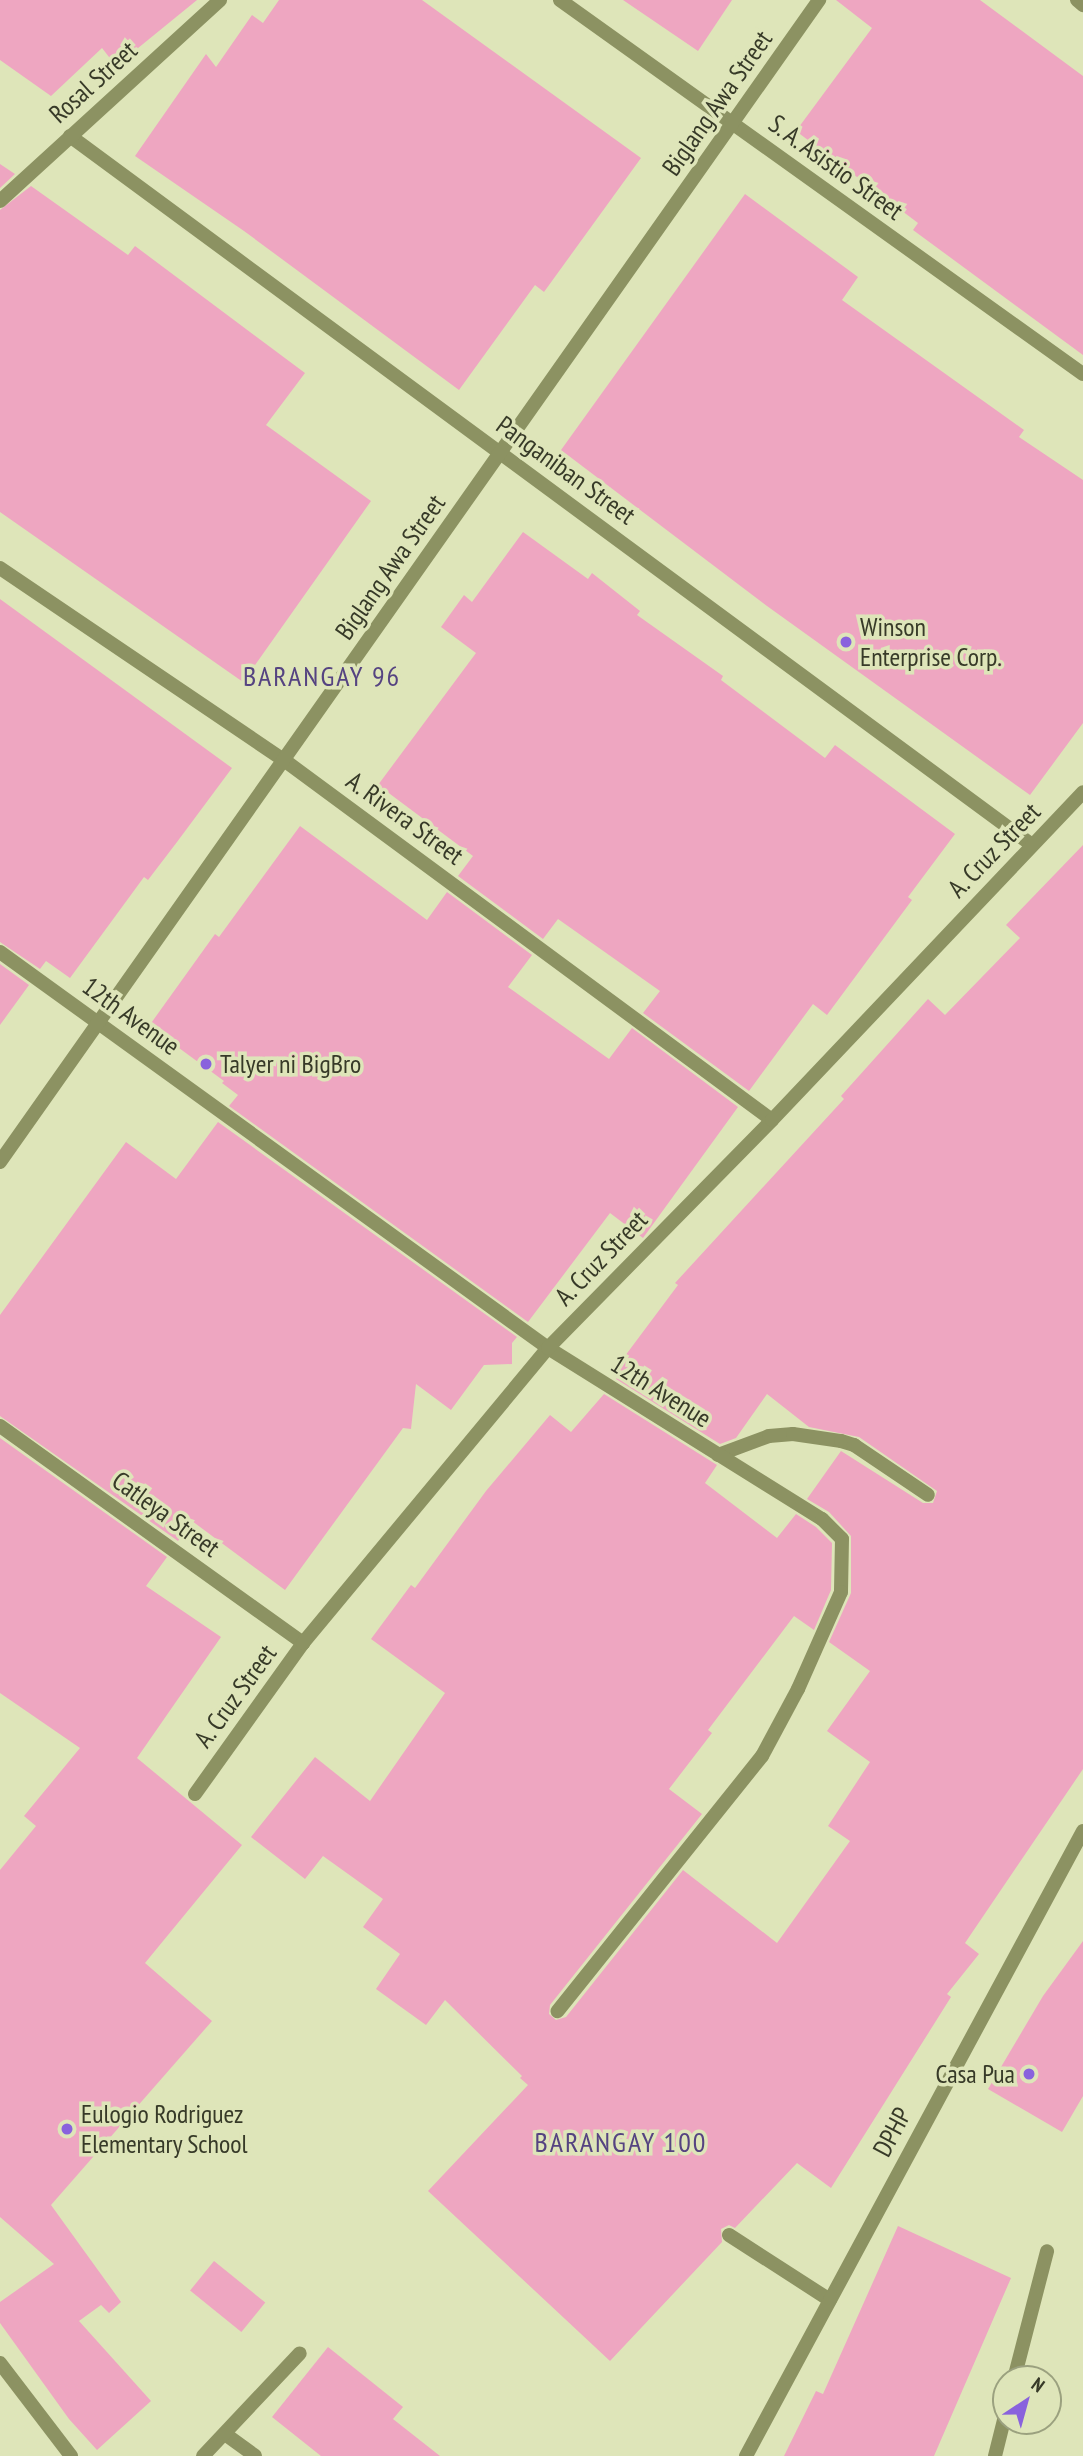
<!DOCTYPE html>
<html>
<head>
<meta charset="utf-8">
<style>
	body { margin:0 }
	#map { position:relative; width:1083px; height:2456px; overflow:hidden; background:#dee5b9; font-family:"PT Sans Narrow",sans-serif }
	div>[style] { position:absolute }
	.building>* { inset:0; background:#eea6c1; transform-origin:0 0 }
	.lane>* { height:14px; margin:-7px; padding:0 7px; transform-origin:7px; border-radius:7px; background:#8c9262 }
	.street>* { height:14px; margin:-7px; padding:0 7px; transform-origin:7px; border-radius:7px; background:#8c9262 }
	.dots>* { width:19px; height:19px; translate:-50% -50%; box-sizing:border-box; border:4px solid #dee5b9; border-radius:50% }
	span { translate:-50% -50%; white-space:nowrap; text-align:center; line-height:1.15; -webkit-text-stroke:7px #dee5b9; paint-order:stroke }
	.street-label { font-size:26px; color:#373a28 }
	.poi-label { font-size:26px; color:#373a28 }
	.left { translate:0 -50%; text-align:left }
	.right { translate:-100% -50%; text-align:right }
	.neighbourhood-label { font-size:28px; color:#554381; letter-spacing:2px }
	.north { position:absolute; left:992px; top:2365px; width:70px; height:70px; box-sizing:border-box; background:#dee5b9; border:2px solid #9ba17f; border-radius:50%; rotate:36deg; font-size:19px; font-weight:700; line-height:28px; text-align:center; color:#373a28 }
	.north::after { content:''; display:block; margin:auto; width:24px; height:32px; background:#8962dd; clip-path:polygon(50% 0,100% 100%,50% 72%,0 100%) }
</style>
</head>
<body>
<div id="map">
	<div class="building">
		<div style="clip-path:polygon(0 0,197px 0,116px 66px,102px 48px,51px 96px,0 60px)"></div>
		<div style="clip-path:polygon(279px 0,422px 0,641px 158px,544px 292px,535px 285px,459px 390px,244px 231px,135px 156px,206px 54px,216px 67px,252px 15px,263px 23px)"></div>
		<div style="clip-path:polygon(623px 0,732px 0,698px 51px)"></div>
		<div style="clip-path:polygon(836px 0,980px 0,1083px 76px,1083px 355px,913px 230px,918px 223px,796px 131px,872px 28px)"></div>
		<div style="clip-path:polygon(0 164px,15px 174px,0 188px)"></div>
		<div style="clip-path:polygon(31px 186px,128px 255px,135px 246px,305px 373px,266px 425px,371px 501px,243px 682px,0 512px,0 210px)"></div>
		<div style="clip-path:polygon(745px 194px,858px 277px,842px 300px,1024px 430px,1019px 437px,1083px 480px,1083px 723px,1030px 795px,767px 606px,561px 450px)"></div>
		<div style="clip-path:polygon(523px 532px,588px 579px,592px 573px,640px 611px,637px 615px,723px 676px,721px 680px,825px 758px,835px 745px,955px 834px,908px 897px,912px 900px,827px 1015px,813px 1004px,749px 1091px,643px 1013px,660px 991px,558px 919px,543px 939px,458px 876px,473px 856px,378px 785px,476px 653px,441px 627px,464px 595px,472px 602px)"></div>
		<div style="clip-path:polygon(0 599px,232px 768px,177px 842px,148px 880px,144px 877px,70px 978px,46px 961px,40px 969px,0 942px)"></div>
		<div style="clip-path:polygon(300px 826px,427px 920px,447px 892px,532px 955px,508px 987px,609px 1059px,632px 1028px,738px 1107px,643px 1238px,610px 1213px,528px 1322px,229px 1106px,238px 1095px,222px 1083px,224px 1081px,149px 1026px,215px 934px,219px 937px)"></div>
		<div style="clip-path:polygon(1083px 845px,1083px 1769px,965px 1943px,979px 1954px,947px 1994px,951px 1997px,831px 2188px,797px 2163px,735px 2228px,729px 2225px,721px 2229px,722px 2242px,610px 2361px,428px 2191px,528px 2085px,520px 2078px,522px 2076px,445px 2000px,426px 2025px,376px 1989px,400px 1954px,363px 1927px,383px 1899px,323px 1856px,305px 1879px,251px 1837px,315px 1757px,370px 1801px,445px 1693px,371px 1639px,411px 1585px,415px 1588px,486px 1491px,550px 1415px,571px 1432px,604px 1394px,717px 1465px,705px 1483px,777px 1538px,796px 1514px,816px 1527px,832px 1543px,831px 1590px,814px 1630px,794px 1616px,708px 1730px,712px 1733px,669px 1789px,702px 1814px,550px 2005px,549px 2014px,556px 2020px,566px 2017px,683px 1870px,777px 1943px,850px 1841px,828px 1826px,870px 1762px,827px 1731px,870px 1671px,829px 1642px,851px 1593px,851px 1536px,829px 1512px,807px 1499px,841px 1451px,923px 1503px,933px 1503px,937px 1491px,859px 1437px,809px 1427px,767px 1394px,736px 1438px,720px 1444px,616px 1379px,622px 1372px,616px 1368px,678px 1285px,675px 1283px,844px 1099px,841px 1096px,928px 999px,945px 1015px,1020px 938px,1006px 925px)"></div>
		<div style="clip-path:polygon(0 964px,29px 985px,0 1025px)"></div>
		<div style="clip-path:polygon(218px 1122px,517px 1337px,512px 1343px,512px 1364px,484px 1365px,451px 1410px,416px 1384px,411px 1429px,403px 1428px,285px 1590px,192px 1521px,178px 1541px,0 1416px,0 1315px,126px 1142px,176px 1179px)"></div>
		<div style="clip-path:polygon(0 1438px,167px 1557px,146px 1586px,221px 1637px,137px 1758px,242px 1845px,145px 1963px,212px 2021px,51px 2205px,121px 2302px,109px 2313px,101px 2305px,79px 2321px,151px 2401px,97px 2450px,69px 2419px,0 2323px,0 2302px,54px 2264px,0 2217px,0 1870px,36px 1826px,24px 1816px,80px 1748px,0 1693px)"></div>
		<div style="clip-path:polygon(1083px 1941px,1083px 2096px,1062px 2132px,988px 2089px,1043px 1996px)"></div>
		<div style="clip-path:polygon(898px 2226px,1011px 2278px,934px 2456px,784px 2456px,816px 2391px,823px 2394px)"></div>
		<div style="left:214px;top:2261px;width:66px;height:38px;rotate:39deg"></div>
		<div style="clip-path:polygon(328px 2347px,403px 2407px,393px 2419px,440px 2456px,321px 2456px,272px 2417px)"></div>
	</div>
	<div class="lane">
		<div style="left:718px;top:1455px;width:54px;rotate:-20.4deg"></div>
		<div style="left:769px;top:1436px;width:24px;rotate:-5deg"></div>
		<div style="left:793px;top:1434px;width:49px;rotate:8.3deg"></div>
		<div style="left:841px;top:1441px;width:14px;rotate:17deg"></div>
		<div style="left:854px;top:1445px;width:89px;rotate:34deg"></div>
		<div style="left:729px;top:2235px;width:120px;rotate:32.8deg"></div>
		<div style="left:225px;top:2434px;width:37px;rotate:36deg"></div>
		<div style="left:203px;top:2456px;width:141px;rotate:-46.7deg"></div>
	</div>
	<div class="street">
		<div style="left:560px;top:0;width:643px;rotate:35.57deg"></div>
		<div style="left:1077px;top:0;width:8px;rotate:40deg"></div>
		<div style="left:70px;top:136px;width:1195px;rotate:36.39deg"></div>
		<div style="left:0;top:201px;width:298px;rotate:-42.4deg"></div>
		<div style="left:0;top:568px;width:343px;rotate:34.1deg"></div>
		<div style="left:284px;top:760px;width:606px;rotate:36.42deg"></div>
		<div style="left:0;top:952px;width:676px;rotate:35.85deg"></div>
		<div style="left:548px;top:1348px;width:323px;rotate:32deg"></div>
		<div style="left:822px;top:1519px;width:28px;rotate:45deg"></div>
		<div style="left:842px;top:1539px;width:53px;rotate:91.1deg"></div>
		<div style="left:841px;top:1592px;width:106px;rotate:113.9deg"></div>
		<div style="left:798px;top:1689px;width:76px;rotate:118.2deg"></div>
		<div style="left:762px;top:1756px;width:327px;rotate:128.7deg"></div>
		<div style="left:0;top:1162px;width:1422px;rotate:-54.82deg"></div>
		<div style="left:0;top:1426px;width:373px;rotate:35.6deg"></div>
		<div style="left:195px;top:1794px;width:186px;rotate:-54.4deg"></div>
		<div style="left:303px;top:1643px;width:383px;rotate:-50.3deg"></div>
		<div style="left:548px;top:1348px;width:320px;rotate:-45.5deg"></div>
		<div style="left:772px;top:1120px;width:452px;rotate:-46.5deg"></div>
		<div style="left:0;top:2363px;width:117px;rotate:52.6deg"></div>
		<div style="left:1014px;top:2379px;width:132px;rotate:-75.5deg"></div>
		<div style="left:746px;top:2456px;width:710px;rotate:-61.67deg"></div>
		<div style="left:995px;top:2456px;width:45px;rotate:-76deg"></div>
	</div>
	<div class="dots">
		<div style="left:846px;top:642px;background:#8962dd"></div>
		<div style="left:206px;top:1064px;background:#8962dd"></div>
		<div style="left:1029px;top:2074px;background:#8962dd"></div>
		<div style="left:67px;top:2129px;background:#8962dd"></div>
	</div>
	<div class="street-label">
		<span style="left:93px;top:82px;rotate:-42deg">Rosal Street</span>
		<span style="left:717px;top:103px;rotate:-55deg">Biglang Awa Street</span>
		<span style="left:836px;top:167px;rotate:36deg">S. A. Asistio Street</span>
		<span style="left:566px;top:470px;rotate:36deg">Panganiban Street</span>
		<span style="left:390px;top:567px;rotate:-55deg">Biglang Awa Street</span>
		<span style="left:405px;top:818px;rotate:36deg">A. Rivera Street</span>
		<span style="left:994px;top:850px;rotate:-46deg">A. Cruz Street</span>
		<span style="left:131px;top:1016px;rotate:36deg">12th Avenue</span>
		<span style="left:601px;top:1258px;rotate:-46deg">A. Cruz Street</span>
		<span style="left:661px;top:1391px;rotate:32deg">12th Avenue</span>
		<span style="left:166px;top:1514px;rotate:36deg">Catleya Street</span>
		<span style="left:235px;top:1696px;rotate:-54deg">A. Cruz Street</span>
		<span style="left:892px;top:2132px;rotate:-62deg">DPHP</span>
	</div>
	<div class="poi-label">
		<span class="left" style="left:860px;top:642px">Winson<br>Enterprise Corp.</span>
		<span class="left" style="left:220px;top:1064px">Talyer ni BigBro</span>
		<span class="right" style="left:1015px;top:2074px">Casa Pua</span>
		<span class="left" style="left:81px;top:2129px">Eulogio Rodriguez<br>Elementary School</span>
	</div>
	<div class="neighbourhood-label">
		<span style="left:322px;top:676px">BARANGAY 96</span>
		<span style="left:621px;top:2142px">BARANGAY 100</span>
	</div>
	<div class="north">N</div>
</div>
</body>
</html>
